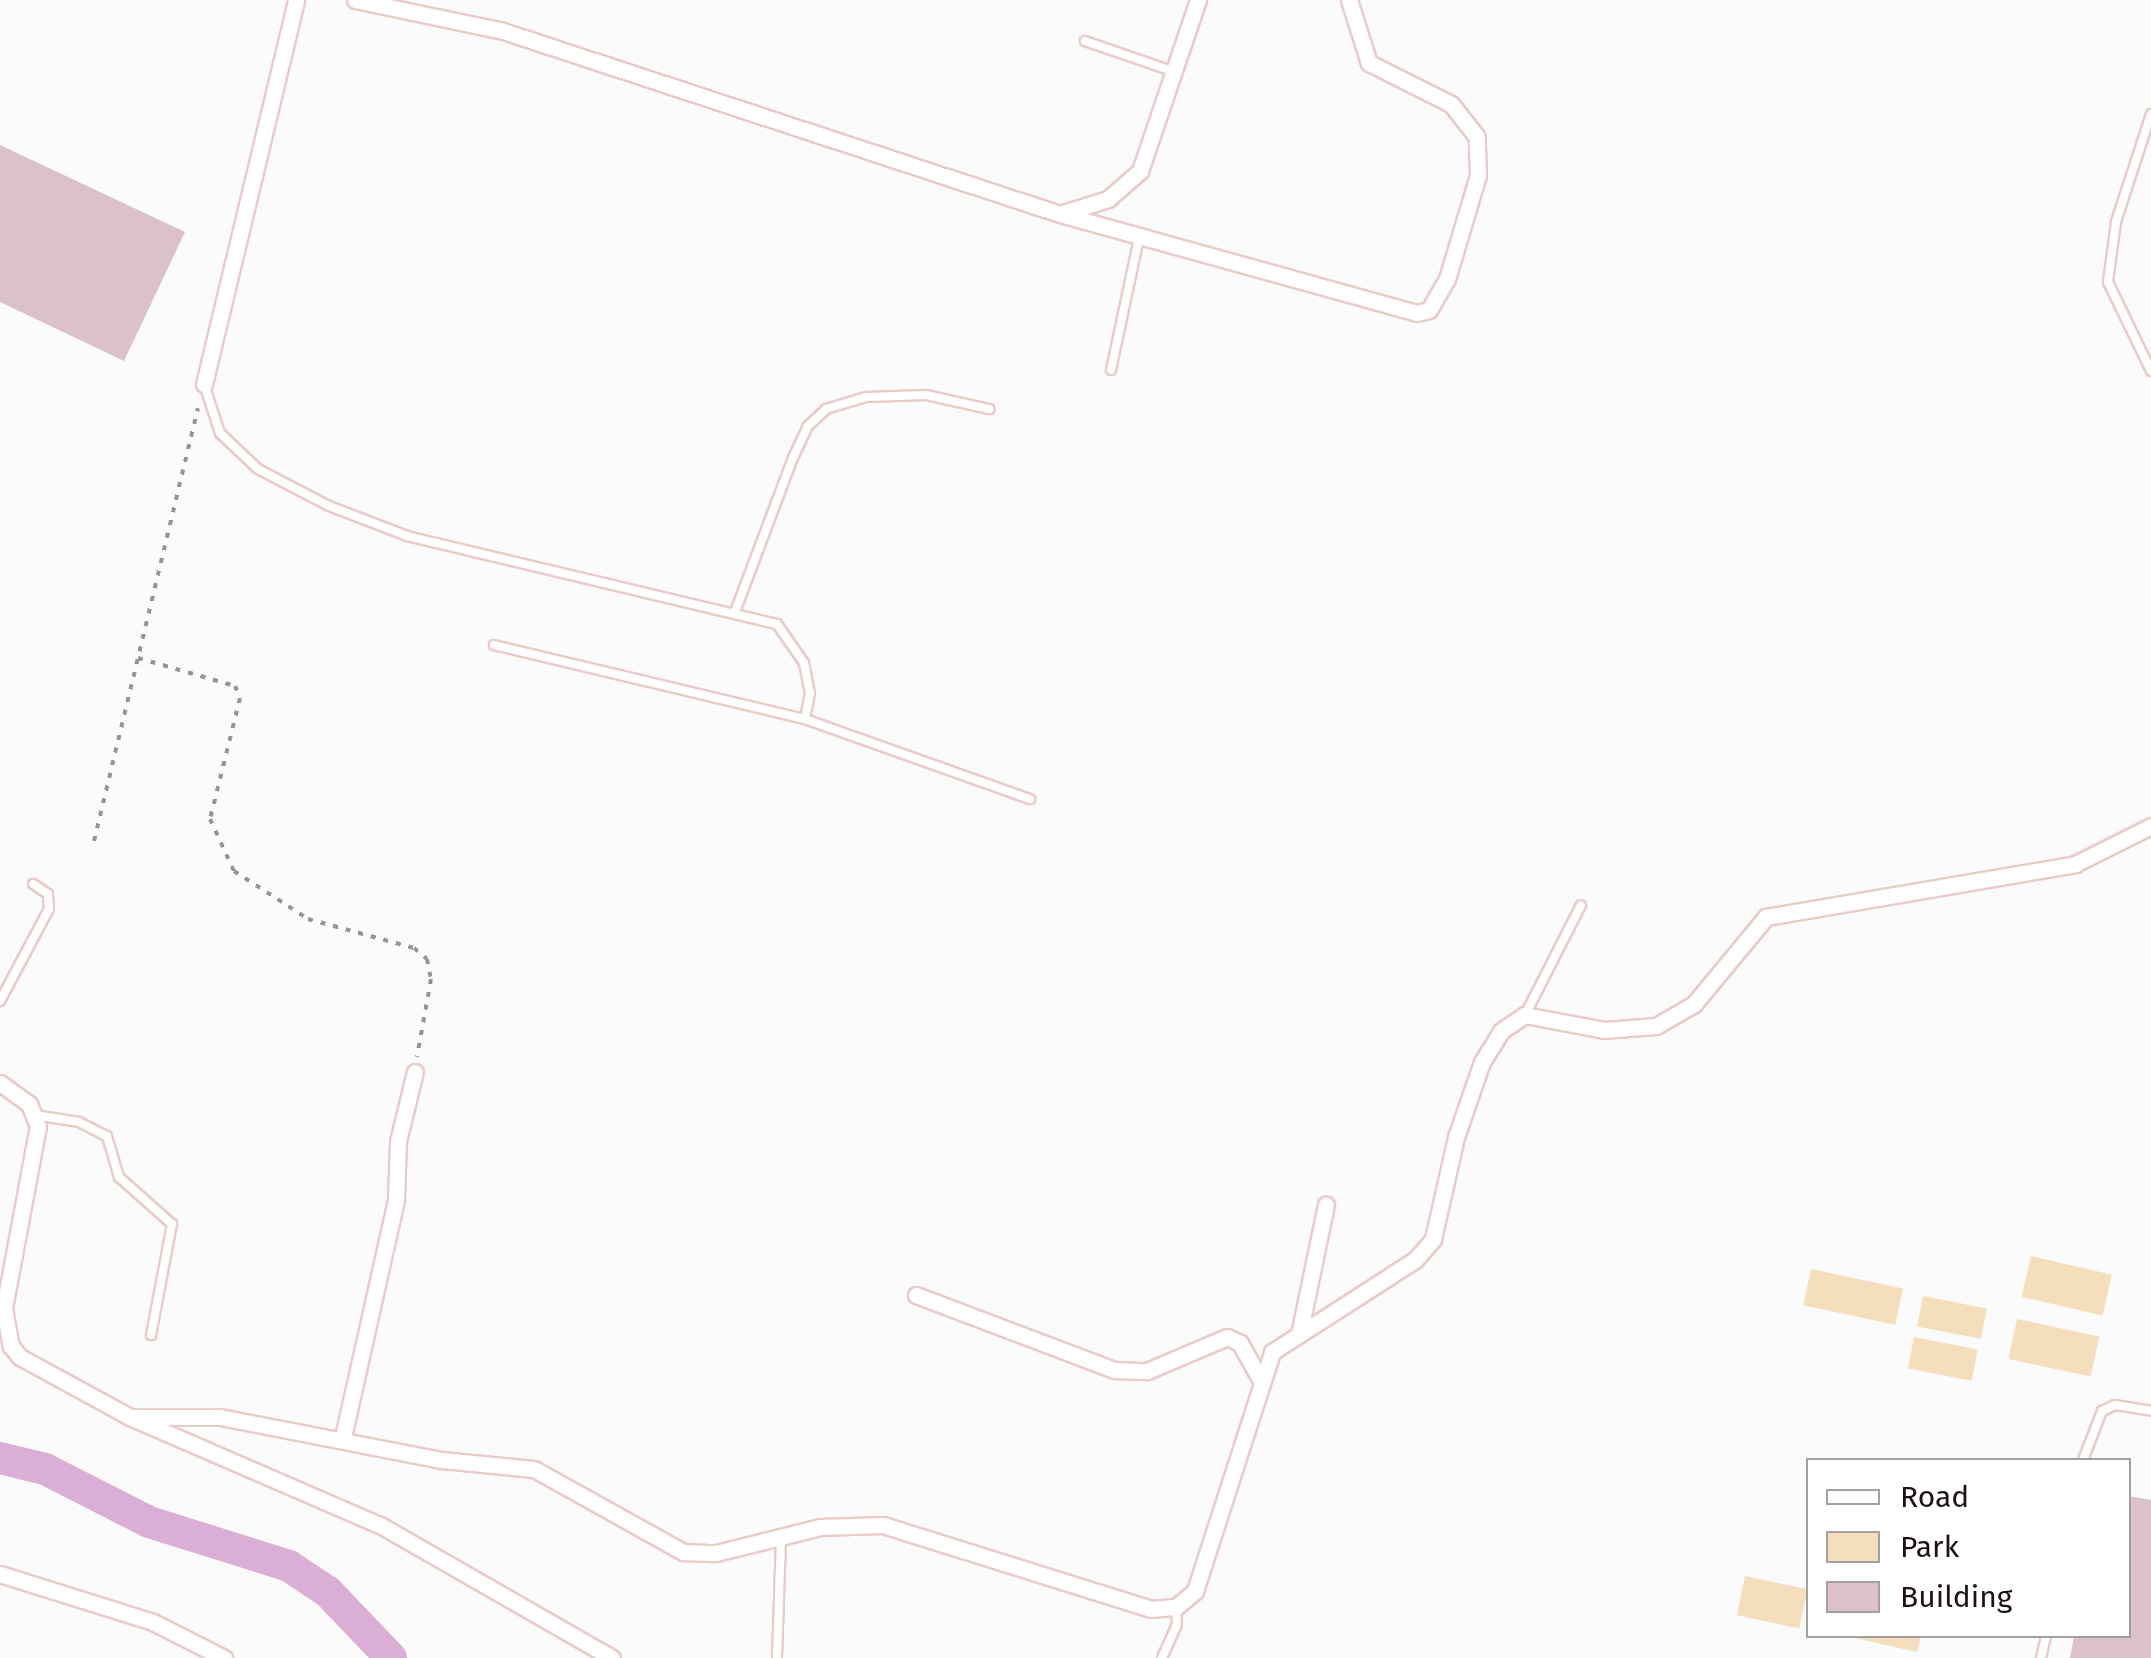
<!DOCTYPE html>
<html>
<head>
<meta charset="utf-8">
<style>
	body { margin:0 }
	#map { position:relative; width:2151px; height:1658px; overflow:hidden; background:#fbfbfb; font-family:"Fira Sans",sans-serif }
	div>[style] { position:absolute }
	.green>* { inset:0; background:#f4debc; transform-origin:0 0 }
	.river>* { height:32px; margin:-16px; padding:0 16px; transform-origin:16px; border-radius:16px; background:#dbafd5 }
	.building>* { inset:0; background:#dbc1c9 }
	.path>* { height:4px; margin-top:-2px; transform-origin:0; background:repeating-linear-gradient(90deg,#989393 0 5px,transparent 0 13px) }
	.roads { filter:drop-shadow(2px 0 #e8ccc9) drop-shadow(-2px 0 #e8ccc9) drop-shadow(0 2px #e8ccc9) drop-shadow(0 -2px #e8ccc9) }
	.service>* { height:8px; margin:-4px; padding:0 4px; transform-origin:4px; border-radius:4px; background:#fff }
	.minor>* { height:15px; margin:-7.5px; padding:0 7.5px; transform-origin:7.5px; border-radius:7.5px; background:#fff }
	span { translate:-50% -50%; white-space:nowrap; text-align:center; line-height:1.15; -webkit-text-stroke:10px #fff; paint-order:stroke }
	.legend { position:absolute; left:1806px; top:1458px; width:325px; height:180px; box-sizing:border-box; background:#fff; border:2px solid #a4a0a0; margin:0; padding:12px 18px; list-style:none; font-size:30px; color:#1c1211 }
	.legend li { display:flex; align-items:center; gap:20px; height:50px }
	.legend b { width:50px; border:2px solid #a4a0a0 }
</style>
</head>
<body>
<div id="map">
	<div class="green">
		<div style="left:2031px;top:1256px;width:83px;height:42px;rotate:13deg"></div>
		<div style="left:1811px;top:1269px;width:94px;height:37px;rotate:12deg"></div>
		<div style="left:1923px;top:1296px;width:65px;height:31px;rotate:11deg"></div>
		<div style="left:2017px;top:1319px;width:84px;height:41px;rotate:12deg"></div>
		<div style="left:1914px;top:1337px;width:65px;height:32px;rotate:11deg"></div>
		<div style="left:1745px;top:1576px;width:64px;height:40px;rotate:12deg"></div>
		<div style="clip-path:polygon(1846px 1636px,1921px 1636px,1917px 1652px)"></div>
	</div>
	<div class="river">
		<div style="left:0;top:1458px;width:46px;rotate:13.7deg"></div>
		<div style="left:45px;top:1469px;width:117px;rotate:27deg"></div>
		<div style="left:149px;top:1522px;width:147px;rotate:17.4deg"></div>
		<div style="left:289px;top:1566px;width:47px;rotate:33.7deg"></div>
		<div style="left:328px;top:1592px;width:91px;rotate:46.3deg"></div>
	</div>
	<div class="building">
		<div style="clip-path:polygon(0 145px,185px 232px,124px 361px,0 302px)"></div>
		<div style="clip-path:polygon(2128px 1496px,2151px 1500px,2151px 1658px,2070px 1658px,2074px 1636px,2128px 1636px)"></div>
	</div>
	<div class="path">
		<div style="left:138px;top:658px;width:101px;rotate:16.1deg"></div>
		<div style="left:235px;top:686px;width:13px;rotate:67deg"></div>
		<div style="left:240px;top:698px;width:125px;rotate:103.9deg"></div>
		<div style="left:210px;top:819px;width:57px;rotate:65.2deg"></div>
		<div style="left:234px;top:871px;width:88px;rotate:33deg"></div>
		<div style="left:308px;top:919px;width:110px;rotate:15.3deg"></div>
		<div style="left:414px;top:948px;width:17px;rotate:40deg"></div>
		<div style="left:427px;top:959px;width:20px;rotate:79deg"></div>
		<div style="left:431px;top:979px;width:79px;rotate:100.2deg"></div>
		<div style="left:94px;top:841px;width:445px;rotate:-76.5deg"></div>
	</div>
	<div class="roads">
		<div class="service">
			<div style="left:1085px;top:41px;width:95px;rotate:19deg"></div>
			<div style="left:2151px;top:114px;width:114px;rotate:108deg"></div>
			<div style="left:2116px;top:222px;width:61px;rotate:97.6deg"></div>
			<div style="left:2108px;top:282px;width:99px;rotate:64.2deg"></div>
			<div style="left:1111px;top:370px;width:135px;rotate:-78deg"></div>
			<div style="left:204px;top:384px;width:52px;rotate:71.9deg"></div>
			<div style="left:220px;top:433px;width:52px;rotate:43.5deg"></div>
			<div style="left:258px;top:469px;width:80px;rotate:27.5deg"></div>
			<div style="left:329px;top:506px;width:84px;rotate:21deg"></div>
			<div style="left:407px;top:536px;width:380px;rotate:13.4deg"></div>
			<div style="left:777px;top:624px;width:47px;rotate:55.3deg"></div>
			<div style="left:804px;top:663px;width:31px;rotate:79deg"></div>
			<div style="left:810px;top:693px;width:26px;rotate:101deg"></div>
			<div style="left:735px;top:612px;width:165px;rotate:-69.4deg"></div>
			<div style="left:793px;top:458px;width:35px;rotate:-65deg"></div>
			<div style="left:808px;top:426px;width:25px;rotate:-43deg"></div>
			<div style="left:826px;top:409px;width:42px;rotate:-16.7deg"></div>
			<div style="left:866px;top:397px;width:60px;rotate:-1.9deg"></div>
			<div style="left:926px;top:395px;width:65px;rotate:12.5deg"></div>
			<div style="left:494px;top:645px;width:320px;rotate:13.4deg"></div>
			<div style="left:805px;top:719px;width:239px;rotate:19.6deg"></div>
			<div style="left:0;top:1001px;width:104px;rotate:-62deg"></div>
			<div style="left:49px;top:909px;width:15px;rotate:-94deg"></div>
			<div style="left:48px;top:894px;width:18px;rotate:-146deg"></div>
			<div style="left:1525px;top:1015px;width:123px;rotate:-63deg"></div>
			<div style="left:34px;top:1115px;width:46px;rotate:8.8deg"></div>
			<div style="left:79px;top:1122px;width:31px;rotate:27deg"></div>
			<div style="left:107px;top:1136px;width:43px;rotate:73.7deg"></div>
			<div style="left:119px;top:1177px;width:71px;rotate:41.6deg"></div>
			<div style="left:172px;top:1224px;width:113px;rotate:100.7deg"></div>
			<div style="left:2083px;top:1460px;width:53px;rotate:-68.8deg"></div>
			<div style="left:2102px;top:1411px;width:14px;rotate:-25deg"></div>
			<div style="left:2115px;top:1405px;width:36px;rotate:9deg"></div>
			<div style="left:777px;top:1658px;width:119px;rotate:-88.1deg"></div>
			<div style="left:1162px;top:1658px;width:36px;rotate:-66deg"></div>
			<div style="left:1177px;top:1625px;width:18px;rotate:-93deg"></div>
			<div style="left:2041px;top:1658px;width:23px;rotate:-77deg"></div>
		</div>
		<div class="minor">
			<div style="left:355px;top:0;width:151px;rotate:11.8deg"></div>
			<div style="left:503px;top:31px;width:586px;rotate:18.19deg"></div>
			<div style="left:1060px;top:214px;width:370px;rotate:15.5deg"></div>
			<div style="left:1417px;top:313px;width:12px;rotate:-14deg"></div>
			<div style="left:1429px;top:310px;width:36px;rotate:-60deg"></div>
			<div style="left:1447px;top:279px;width:109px;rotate:-73.4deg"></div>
			<div style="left:1478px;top:175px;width:38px;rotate:-92deg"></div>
			<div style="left:1477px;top:137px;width:42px;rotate:-128.2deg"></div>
			<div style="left:1451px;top:104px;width:92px;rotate:-153.4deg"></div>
			<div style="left:1369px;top:63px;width:66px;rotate:-107.6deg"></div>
			<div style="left:1063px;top:213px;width:47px;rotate:-17.3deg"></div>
			<div style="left:1108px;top:199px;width:43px;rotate:-41.2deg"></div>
			<div style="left:1140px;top:171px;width:181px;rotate:-71.3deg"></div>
			<div style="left:204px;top:384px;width:395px;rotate:-76.5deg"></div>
			<div style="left:0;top:1083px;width:36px;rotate:36deg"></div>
			<div style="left:29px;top:1104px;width:24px;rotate:68deg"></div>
			<div style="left:38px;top:1126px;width:185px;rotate:100.6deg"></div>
			<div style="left:4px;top:1308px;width:39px;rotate:80deg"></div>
			<div style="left:11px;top:1346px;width:14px;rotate:51deg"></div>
			<div style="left:20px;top:1357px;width:125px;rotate:28.6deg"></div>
			<div style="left:130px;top:1417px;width:272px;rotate:23.4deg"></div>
			<div style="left:380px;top:1525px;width:267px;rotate:29.8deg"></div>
			<div style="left:916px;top:1295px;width:212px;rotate:20.7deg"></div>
			<div style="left:1114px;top:1370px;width:33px;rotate:2deg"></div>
			<div style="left:1147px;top:1371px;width:87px;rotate:-23deg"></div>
			<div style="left:1227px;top:1337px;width:14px;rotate:25deg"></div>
			<div style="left:1240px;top:1343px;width:39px;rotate:61deg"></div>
			<div style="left:1300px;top:1330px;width:128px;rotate:-78.3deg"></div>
			<div style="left:130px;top:1417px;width:90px"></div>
			<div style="left:220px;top:1417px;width:226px;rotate:11deg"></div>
			<div style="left:442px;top:1460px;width:92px;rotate:5.6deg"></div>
			<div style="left:534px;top:1469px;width:171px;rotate:29.1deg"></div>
			<div style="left:683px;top:1552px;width:33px;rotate:2deg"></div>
			<div style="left:716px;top:1553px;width:107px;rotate:-14deg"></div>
			<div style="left:820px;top:1527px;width:63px;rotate:-1.8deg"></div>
			<div style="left:883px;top:1525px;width:281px;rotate:17.4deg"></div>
			<div style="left:1151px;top:1609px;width:25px;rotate:-5deg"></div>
			<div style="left:1176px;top:1607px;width:25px;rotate:-40deg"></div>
			<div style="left:1195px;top:1591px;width:251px;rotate:-72.1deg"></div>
			<div style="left:1272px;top:1352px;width:170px;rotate:-32.8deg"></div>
			<div style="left:1415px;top:1260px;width:28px;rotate:-49deg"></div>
			<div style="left:1433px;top:1239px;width:105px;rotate:-77.3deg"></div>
			<div style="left:1456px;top:1137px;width:79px;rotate:-70.9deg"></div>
			<div style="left:1482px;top:1062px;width:36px;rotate:-58deg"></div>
			<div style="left:1501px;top:1031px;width:29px;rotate:-34deg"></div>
			<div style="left:1525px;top:1015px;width:80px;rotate:10.8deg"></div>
			<div style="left:1604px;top:1030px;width:52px;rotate:-4.4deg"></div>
			<div style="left:1656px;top:1026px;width:44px;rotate:-30.1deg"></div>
			<div style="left:1694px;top:1004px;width:113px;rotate:-50.4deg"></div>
			<div style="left:1766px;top:917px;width:314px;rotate:-9.7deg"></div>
			<div style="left:2075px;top:864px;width:85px;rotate:-26.6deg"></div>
			<div style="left:343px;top:1437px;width:244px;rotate:-77.4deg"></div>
			<div style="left:396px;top:1199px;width:58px;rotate:-88deg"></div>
			<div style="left:398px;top:1141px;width:71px;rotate:-76.2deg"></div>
			<div style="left:0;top:1574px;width:160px;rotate:17.4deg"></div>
			<div style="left:153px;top:1622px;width:80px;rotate:26.9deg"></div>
		</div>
	</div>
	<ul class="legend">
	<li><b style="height:12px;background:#fff"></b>Road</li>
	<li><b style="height:28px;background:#f4debc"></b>Park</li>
	<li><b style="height:28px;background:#dbc1c9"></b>Building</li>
	</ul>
</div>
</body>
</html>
